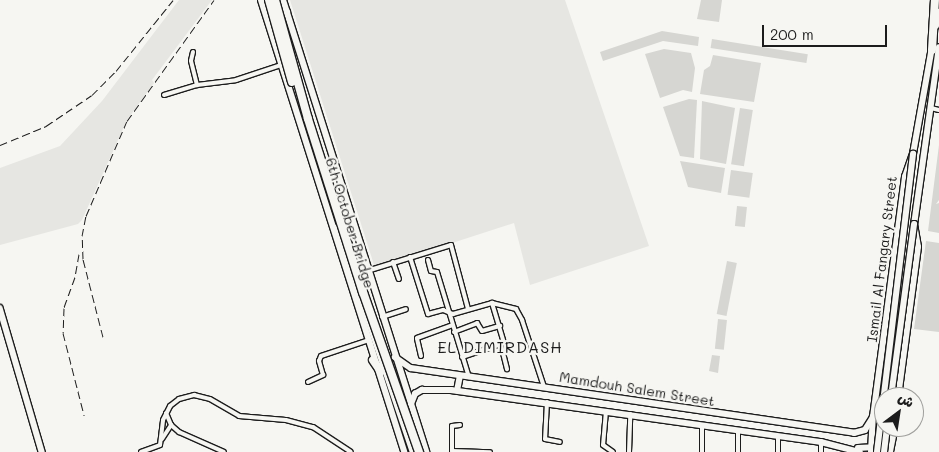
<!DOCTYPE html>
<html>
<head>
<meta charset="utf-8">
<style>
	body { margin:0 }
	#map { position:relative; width:939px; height:452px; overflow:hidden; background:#f6f6f2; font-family:Mali,"Playpen Sans Arabic",sans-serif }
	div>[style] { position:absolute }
	.built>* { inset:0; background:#e6e6e2 }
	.green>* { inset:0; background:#d6d6d2; transform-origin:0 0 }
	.roads { filter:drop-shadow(1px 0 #1c1c1c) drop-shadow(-1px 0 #1c1c1c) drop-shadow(0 1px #1c1c1c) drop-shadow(0 -1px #1c1c1c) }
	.street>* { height:4px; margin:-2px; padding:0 2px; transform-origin:2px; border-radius:2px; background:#f6f6f2 }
	.secondary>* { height:5.5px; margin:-2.75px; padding:0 2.75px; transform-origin:2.75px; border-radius:2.75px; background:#f6f6f2 }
	.primary>* { height:6px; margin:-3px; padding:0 3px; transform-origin:3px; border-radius:3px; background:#f6f6f2 }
	.highway>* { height:8px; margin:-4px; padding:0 4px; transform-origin:4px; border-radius:4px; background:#f6f6f2 }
	.rail>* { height:1px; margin-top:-0.5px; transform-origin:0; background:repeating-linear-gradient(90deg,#1c1c1c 0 8px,transparent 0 12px) }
	.bridges { filter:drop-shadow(1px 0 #1c1c1c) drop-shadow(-1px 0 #1c1c1c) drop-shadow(0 1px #1c1c1c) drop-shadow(0 -1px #1c1c1c) }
	.secondary-bridge>* { height:5.5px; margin:-2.75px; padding:0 2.75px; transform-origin:2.75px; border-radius:2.75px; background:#f6f6f2 }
	.highway-bridge>* { height:8px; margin:-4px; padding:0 4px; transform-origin:4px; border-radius:4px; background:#f6f6f2 }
	span { translate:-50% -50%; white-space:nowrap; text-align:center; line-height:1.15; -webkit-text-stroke:4.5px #f6f6f2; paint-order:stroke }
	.street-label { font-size:14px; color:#1c1c1c }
	.quarter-label { font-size:16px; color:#1c1c1c; letter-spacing:1px }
	.north { position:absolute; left:874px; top:387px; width:50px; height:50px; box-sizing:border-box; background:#f6f6f2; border:1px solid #9f9f9c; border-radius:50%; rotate:31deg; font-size:14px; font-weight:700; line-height:20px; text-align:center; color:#1c1c1c }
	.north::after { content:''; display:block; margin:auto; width:18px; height:22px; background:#1c1c1c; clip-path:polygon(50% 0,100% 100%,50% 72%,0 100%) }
	.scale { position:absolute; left:762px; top:25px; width:125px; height:22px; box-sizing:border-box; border:2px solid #1c1c1c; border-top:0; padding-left:6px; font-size:15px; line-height:18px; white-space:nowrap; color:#1c1c1c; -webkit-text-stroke:4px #f6f6f2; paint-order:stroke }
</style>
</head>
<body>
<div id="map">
	<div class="built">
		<div style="clip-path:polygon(179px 0,212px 0,152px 80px,154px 83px,127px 120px,82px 220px,78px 224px,0 245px,0 168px,60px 146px,102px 101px)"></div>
		<div style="clip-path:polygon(290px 0,565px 0,649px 246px,530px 285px,514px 223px,375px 268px)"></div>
	</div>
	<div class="green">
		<div style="clip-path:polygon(701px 0,722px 0,719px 22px,697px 19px)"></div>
		<div style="clip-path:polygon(662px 31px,699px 37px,698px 46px,663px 41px,603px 61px,600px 52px)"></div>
		<div style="left:712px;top:39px;width:97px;height:9px;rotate:9deg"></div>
		<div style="clip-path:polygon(664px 49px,691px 53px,695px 68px,692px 92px,683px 90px,660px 98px,645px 54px)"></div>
		<div style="clip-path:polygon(713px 55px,761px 63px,754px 102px,700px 94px,704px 70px,710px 66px)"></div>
		<div style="clip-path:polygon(689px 99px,697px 100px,694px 158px,680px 156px,663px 107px)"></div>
		<div style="clip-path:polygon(702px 101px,735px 108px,726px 164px,700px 159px)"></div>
		<div style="left:740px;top:108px;width:13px;height:57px;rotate:9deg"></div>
		<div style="clip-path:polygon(939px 145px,939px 200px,936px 204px,939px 203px,939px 233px,928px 231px)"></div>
		<div style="clip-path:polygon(680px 161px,725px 168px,721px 193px,688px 187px)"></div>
		<div style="left:731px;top:170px;width:22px;height:25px;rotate:8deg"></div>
		<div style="left:737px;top:206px;width:10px;height:20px;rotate:6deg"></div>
		<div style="clip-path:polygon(926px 241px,939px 243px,939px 332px,914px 329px)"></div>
		<div style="left:727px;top:261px;width:10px;height:54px;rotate:11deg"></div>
		<div style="left:718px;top:319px;width:9px;height:30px;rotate:6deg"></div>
		<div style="clip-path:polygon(712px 355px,720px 356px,718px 373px,709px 371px)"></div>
	</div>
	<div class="roads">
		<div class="street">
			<div style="left:193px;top:52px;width:9px;rotate:103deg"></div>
			<div style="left:191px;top:61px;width:25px;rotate:76deg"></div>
			<div style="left:197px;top:85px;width:39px;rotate:-7deg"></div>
			<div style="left:236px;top:80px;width:47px;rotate:-18.4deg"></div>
			<div style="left:164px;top:95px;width:34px;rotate:-17deg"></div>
			<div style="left:931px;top:108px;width:8px;rotate:14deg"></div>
			<div style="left:410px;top:257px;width:60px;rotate:72.5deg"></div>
			<div style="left:428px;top:314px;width:16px;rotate:-15deg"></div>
			<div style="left:443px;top:310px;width:11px;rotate:22deg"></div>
			<div style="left:453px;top:314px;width:41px;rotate:-15.8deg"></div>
			<div style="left:492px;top:303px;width:25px;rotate:14deg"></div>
			<div style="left:516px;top:309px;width:13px;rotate:61deg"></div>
			<div style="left:522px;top:320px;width:71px;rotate:71.8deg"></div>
			<div style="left:428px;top:260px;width:11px;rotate:75deg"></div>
			<div style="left:431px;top:271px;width:6px;rotate:9deg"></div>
			<div style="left:437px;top:272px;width:110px;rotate:73.1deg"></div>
			<div style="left:393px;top:262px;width:18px;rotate:71deg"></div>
			<div style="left:367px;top:271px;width:88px;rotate:-17.2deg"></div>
			<div style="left:451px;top:245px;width:66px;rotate:75.1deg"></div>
			<div style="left:382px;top:317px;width:25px;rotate:-18deg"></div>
			<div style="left:454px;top:332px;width:25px;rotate:-21deg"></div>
			<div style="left:477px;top:323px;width:9px;rotate:58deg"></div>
			<div style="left:482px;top:331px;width:19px;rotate:-16deg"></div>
			<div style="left:501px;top:345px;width:25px;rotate:76deg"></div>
			<div style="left:421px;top:356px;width:18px;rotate:-103deg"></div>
			<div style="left:417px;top:338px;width:37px;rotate:-20deg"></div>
			<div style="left:462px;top:357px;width:44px;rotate:-18.4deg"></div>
			<div style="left:504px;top:343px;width:42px;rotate:-106.7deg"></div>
			<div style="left:308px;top:382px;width:17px;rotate:-25deg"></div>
			<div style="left:323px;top:375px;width:15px;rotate:-106deg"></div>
			<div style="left:319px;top:361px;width:5px;rotate:-68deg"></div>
			<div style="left:321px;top:356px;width:51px;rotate:-18.4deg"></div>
			<div style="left:547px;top:402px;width:37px;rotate:93deg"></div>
			<div style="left:545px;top:439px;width:15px;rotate:11deg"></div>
			<div style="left:606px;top:411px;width:34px;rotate:95deg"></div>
			<div style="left:603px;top:445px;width:12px;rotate:35deg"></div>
			<div style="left:166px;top:413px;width:13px;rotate:67deg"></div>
			<div style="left:171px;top:425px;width:11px;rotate:41deg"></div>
			<div style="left:179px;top:432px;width:49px;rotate:24deg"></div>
			<div style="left:460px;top:425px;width:8px;rotate:173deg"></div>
			<div style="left:452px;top:426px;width:25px;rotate:90deg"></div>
			<div style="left:452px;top:451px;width:38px;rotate:2deg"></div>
			<div style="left:702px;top:425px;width:27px;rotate:90deg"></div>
			<div style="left:162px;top:439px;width:17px;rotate:-57deg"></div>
			<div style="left:141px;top:452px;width:20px;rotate:-20deg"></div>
			<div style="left:160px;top:445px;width:25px;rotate:-83deg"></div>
			<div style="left:163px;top:420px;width:16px;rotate:-63deg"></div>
			<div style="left:170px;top:406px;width:11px;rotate:-38deg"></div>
			<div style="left:179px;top:399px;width:16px;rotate:-15deg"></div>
			<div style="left:194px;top:395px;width:16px;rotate:14deg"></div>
			<div style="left:210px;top:399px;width:34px;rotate:30deg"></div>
			<div style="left:239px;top:416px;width:47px;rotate:4.9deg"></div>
			<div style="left:286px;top:420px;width:28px;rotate:15deg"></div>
			<div style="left:313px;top:427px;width:45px;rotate:33.3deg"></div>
			<div style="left:629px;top:452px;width:38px;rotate:-88deg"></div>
			<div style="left:738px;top:452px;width:22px;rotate:-90deg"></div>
			<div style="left:778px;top:452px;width:15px;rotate:-90deg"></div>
			<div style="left:821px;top:452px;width:10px;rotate:-90deg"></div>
		</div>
		<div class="secondary">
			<div style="left:936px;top:26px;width:14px;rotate:-78deg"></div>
			<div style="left:0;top:308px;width:150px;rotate:73.7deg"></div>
			<div style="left:395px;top:357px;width:19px;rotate:35deg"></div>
			<div style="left:411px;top:368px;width:448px;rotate:8.3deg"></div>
			<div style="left:854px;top:433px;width:11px;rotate:-15deg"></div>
			<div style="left:865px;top:430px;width:15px;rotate:-58deg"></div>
			<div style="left:457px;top:391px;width:15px;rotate:-79deg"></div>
			<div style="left:898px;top:397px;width:151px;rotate:-82.4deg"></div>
			<div style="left:918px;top:247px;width:22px;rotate:-100deg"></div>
			<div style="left:914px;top:225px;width:179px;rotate:-82deg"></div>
			<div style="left:411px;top:404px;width:11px;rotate:-68deg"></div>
			<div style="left:415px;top:394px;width:8px;rotate:-30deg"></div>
			<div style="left:422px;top:390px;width:29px"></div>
			<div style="left:451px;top:390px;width:374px;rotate:8deg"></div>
			<div style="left:821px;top:442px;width:40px;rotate:14.4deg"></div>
			<div style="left:858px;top:448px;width:21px;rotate:-3deg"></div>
			<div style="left:879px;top:447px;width:24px;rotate:-55deg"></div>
			<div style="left:871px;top:452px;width:35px;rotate:-87deg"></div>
			<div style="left:873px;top:417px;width:242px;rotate:-82.4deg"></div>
			<div style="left:905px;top:177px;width:24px;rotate:-71deg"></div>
			<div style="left:913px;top:154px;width:109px;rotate:-79.9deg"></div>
			<div style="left:890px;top:452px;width:20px;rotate:-79deg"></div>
		</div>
		<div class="primary">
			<div style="left:261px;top:0;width:474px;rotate:72.4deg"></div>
			<div style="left:283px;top:0;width:474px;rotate:72.4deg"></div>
		</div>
		<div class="highway">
			<div style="left:277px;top:0;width:15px;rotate:53deg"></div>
			<div style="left:932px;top:50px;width:50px;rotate:-86.6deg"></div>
			<div style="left:338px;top:228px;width:237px;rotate:71.3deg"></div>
			<div style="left:373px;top:360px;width:14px;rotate:56deg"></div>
		</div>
	</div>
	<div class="rail">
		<div style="left:0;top:145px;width:50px;rotate:-22.4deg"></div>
		<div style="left:46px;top:126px;width:55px;rotate:-34deg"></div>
		<div style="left:92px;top:95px;width:34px;rotate:-45deg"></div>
		<div style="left:116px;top:71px;width:91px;rotate:-51.2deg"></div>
		<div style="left:79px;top:254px;width:23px;rotate:100deg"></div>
		<div style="left:75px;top:277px;width:33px;rotate:110deg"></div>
		<div style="left:64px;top:308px;width:25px;rotate:92deg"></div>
		<div style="left:63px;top:333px;width:85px;rotate:75.6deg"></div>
		<div style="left:103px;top:337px;width:81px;rotate:-104.4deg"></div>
		<div style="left:83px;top:259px;width:23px;rotate:-92deg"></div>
		<div style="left:82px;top:236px;width:20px;rotate:-79deg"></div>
		<div style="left:86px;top:216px;width:103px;rotate:-66.7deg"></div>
		<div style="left:127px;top:121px;width:149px;rotate:-54.3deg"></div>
	</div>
	<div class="bridges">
		<div class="secondary-bridge">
			<div style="left:891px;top:397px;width:174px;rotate:-82.4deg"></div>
			<div style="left:877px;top:452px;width:300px;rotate:-83.1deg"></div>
			<div style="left:884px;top:452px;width:25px;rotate:-83deg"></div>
		</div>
		<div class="highway-bridge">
			<div style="left:269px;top:0;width:85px;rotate:74.3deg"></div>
			<div style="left:275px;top:0;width:123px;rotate:74.5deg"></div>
			<div style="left:308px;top:119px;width:182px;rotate:72.4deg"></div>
			<div style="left:363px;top:292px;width:170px;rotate:70.7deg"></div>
		</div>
	</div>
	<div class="street-label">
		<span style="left:350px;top:223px;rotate:73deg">6th October Bridge</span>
		<span style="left:882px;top:259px;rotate:-83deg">Ismail Al Fangary Street</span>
		<span style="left:637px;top:389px;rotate:9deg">Mamdouh Salem Street</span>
	</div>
	<div class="quarter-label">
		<span style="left:500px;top:347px">EL DIMIRDASH</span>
	</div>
	<div class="north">ش</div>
	<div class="scale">200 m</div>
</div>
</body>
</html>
